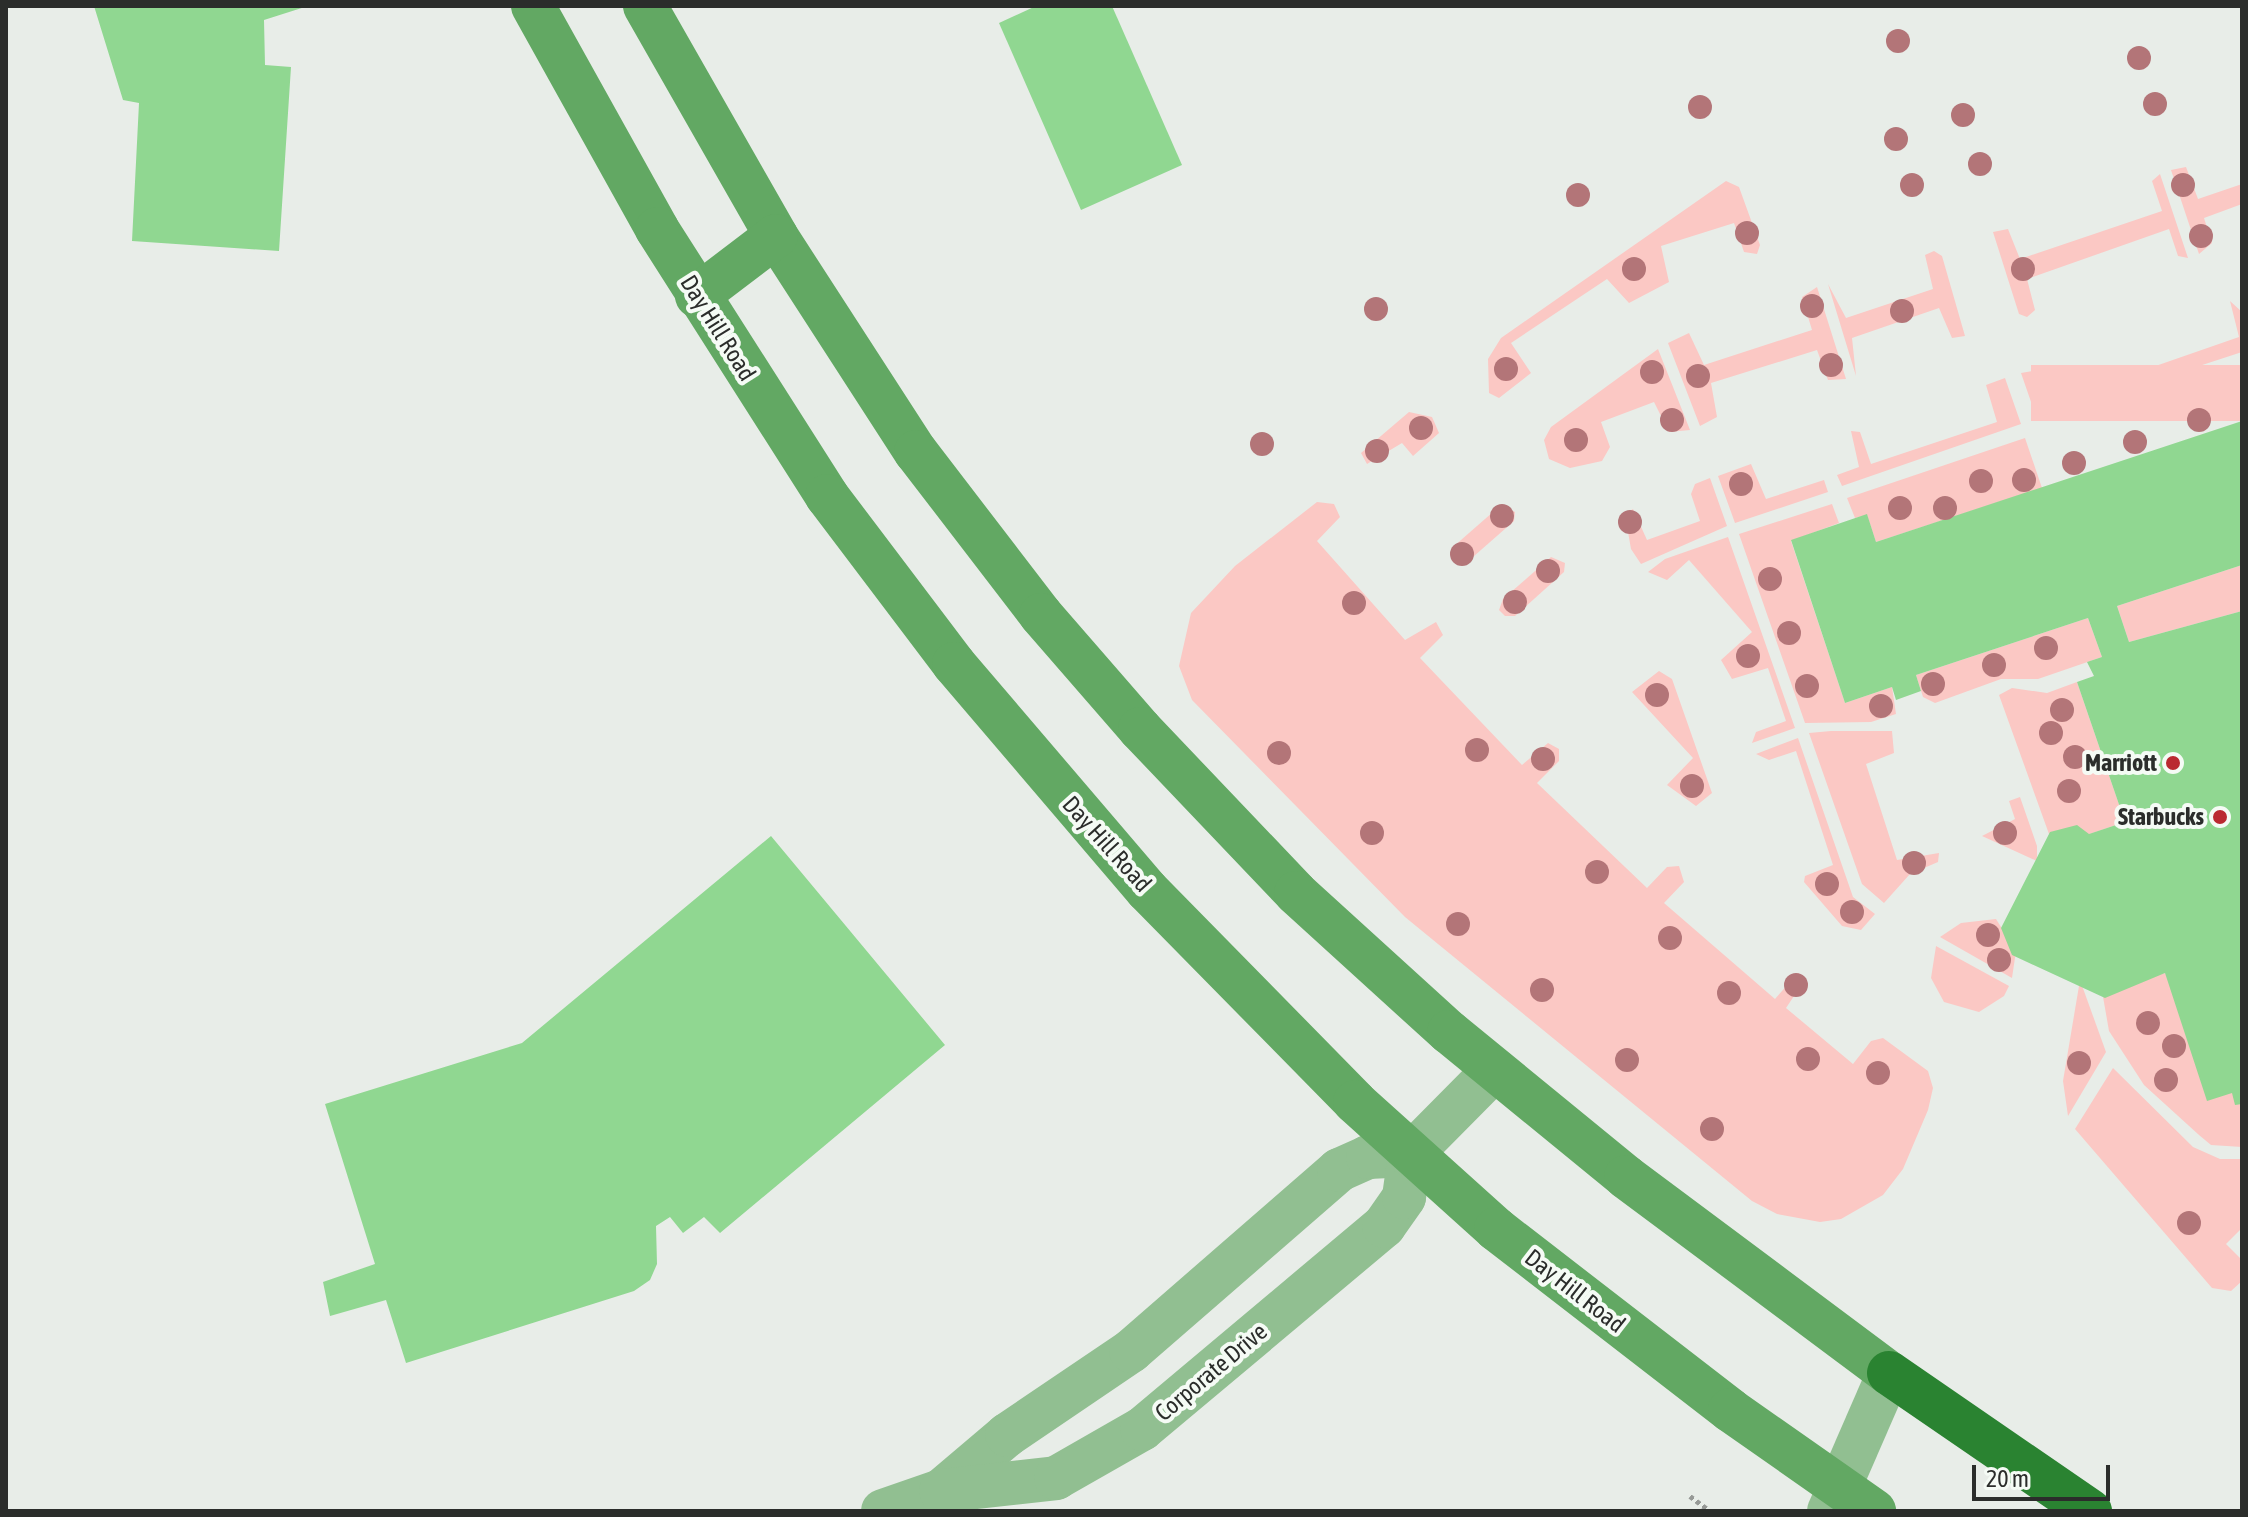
<!DOCTYPE html>
<html>
<head>
<meta charset="utf-8">
<style>
	body { margin:0 }
	#map { position:relative; width:2248px; height:1517px; overflow:hidden; background:#e8ede8; font-family:"Asap Condensed",sans-serif }
	div>[style] { position:absolute }
	.green>* { inset:0; background:#fbc8c4; transform-origin:0 0 }
	.building>* { inset:0; background:#90d791 }
	.path>* { height:5px; margin-top:-2.5px; transform-origin:0; background:repeating-linear-gradient(90deg,#969996 0 4px,transparent 0 8px) }
	.minor>* { height:44px; margin:-22px; padding:0 22px; transform-origin:22px; border-radius:22px; background:#91bf91 }
	.secondary>* { height:44px; margin:-22px; padding:0 22px; transform-origin:22px; border-radius:22px; background:#62a863 }
	.motorway>* { height:44px; margin:-22px; padding:0 22px; transform-origin:22px; border-radius:22px; background:#2a8331 }
	.trees>* { width:24px; height:24px; margin:-12px; border-radius:50%; background:#b37578 }
	.dots>* { width:22px; height:22px; translate:-50% -50%; box-sizing:border-box; border:4px solid #f5fbf5; border-radius:50% }
	span { translate:-50% -50%; white-space:nowrap; text-align:center; line-height:1.15; -webkit-text-stroke:8px #f5fbf5; paint-order:stroke }
	.street-label { font-size:24px; color:#2b2d2b }
	.poi-label { font-size:24px; color:#2b2d2b; font-weight:700 }
	.right { translate:-100% -50%; text-align:right }
	.frame { position:absolute; inset:0; border:8px solid #2b2d2b; pointer-events:none }
	.scale { position:absolute; left:1972px; top:1465px; width:138px; height:36px; box-sizing:border-box; border:4px solid #2b2d2b; border-top:0; padding-left:10px; font-size:24px; line-height:28px; white-space:nowrap; color:#2b2d2b; -webkit-text-stroke:6px #f5fbf5; paint-order:stroke }
</style>
</head>
<body>
<div id="map">
	<div class="green">
		<div style="clip-path:polygon(2186px 167px,2198px 199px,2242px 184px,2242px 204px,2204px 218px,2212px 243px,2199px 254px,2171px 170px)"></div>
		<div style="clip-path:polygon(2160px 174px,2188px 258px,2178px 256px,2169px 229px,2027px 279px,2035px 310px,2027px 317px,2019px 314px,1993px 232px,2008px 229px,2020px 259px,2162px 211px,2152px 181px)"></div>
		<div style="clip-path:polygon(1726px 181px,1739px 187px,1760px 245px,1757px 254px,1744px 252px,1734px 223px,1661px 246px,1669px 282px,1629px 303px,1607px 279px,1511px 343px,1531px 373px,1499px 398px,1489px 393px,1488px 359px,1501px 338px)"></div>
		<div style="clip-path:polygon(1934px 251px,1942px 256px,1965px 336px,1952px 338px,1939px 308px,1852px 338px,1856px 376px,1828px 284px,1846px 318px,1933px 289px,1925px 255px)"></div>
		<div style="clip-path:polygon(1817px 287px,1846px 379px,1828px 380px,1817px 350px,1711px 383px,1717px 417px,1700px 426px,1668px 343px,1689px 333px,1704px 365px,1812px 330px,1802px 297px)"></div>
		<div style="clip-path:polygon(2230px 301px,2242px 312px,2242px 352px,2037px 419px,2021px 373px,2039px 370px,2052px 402px,2239px 337px)"></div>
		<div style="clip-path:polygon(1658px 349px,1690px 430px,1669px 432px,1654px 402px,1601px 422px,1610px 447px,1602px 461px,1570px 468px,1549px 459px,1544px 440px,1551px 427px)"></div>
		<div style="left:2242px;top:365px;width:56px;height:211px;rotate:90deg"></div>
		<div style="clip-path:polygon(2005px 378px,2021px 424px,1842px 486px,1837px 475px,1859px 467px,1851px 431px,1860px 432px,1871px 464px,1997px 422px,1986px 385px)"></div>
		<div style="clip-path:polygon(1409px 412px,1432px 417px,1439px 433px,1413px 456px,1402px 443px,1367px 464px,1361px 453px)"></div>
		<div style="clip-path:polygon(2025px 438px,2042px 488px,1876px 542px,1867px 515px,1855px 518px,1847px 498px)"></div>
		<div style="clip-path:polygon(1751px 464px,1766px 499px,1824px 480px,1828px 492px,1735px 523px,1718px 476px)"></div>
		<div style="clip-path:polygon(1710px 478px,1727px 526px,1641px 564px,1631px 549px,1625px 515px,1633px 509px,1647px 540px,1700px 521px,1691px 494px,1695px 484px)"></div>
		<div style="clip-path:polygon(1317px 502px,1334px 504px,1340px 517px,1317px 541px,1405px 640px,1436px 622px,1443px 635px,1420px 658px,1522px 765px,1548px 743px,1559px 749px,1559px 761px,1537px 783px,1647px 888px,1667px 867px,1679px 866px,1684px 882px,1664px 903px,1775px 999px,1798px 973px,1806px 978px,1786px 1008px,1853px 1064px,1871px 1041px,1883px 1038px,1928px 1071px,1933px 1088px,1928px 1110px,1903px 1169px,1883px 1195px,1841px 1219px,1820px 1222px,1777px 1214px,1752px 1201px,1405px 917px,1192px 700px,1179px 666px,1191px 613px,1235px 566px)"></div>
		<div style="clip-path:polygon(1832px 504px,1839px 523px,1791px 541px,1845px 703px,1892px 687px,1896px 714px,1871px 722px,1805px 723px,1739px 534px)"></div>
		<div style="clip-path:polygon(1501px 505px,1515px 512px,1514px 521px,1465px 564px,1455px 564px,1453px 547px)"></div>
		<div style="clip-path:polygon(1728px 537px,1795px 728px,1752px 743px,1756px 732px,1786px 721px,1768px 668px,1732px 679px,1721px 660px,1752px 632px,1689px 560px,1667px 580px,1648px 572px,1665px 559px)"></div>
		<div style="clip-path:polygon(1551px 557px,1565px 563px,1564px 572px,1515px 616px,1505px 616px,1499px 610px,1503px 599px)"></div>
		<div style="clip-path:polygon(2242px 565px,2242px 611px,2129px 642px,2117px 606px)"></div>
		<div style="clip-path:polygon(2088px 618px,2102px 657px,2038px 679px,2001px 679px,1935px 703px,1923px 697px,1916px 675px)"></div>
		<div style="clip-path:polygon(1659px 671px,1672px 679px,1712px 793px,1696px 806px,1667px 785px,1693px 758px,1632px 692px)"></div>
		<div style="clip-path:polygon(2077px 682px,2125px 822px,2060px 844px,2049px 834px,1999px 695px,2012px 688px,2047px 693px)"></div>
		<div style="clip-path:polygon(1831px 731px,1892px 731px,1894px 753px,1866px 764px,1897px 860px,1939px 853px,1938px 862px,1910px 874px,1884px 903px,1862px 884px,1809px 733px)"></div>
		<div style="clip-path:polygon(1798px 738px,1853px 897px,1875px 914px,1861px 930px,1842px 926px,1804px 882px,1805px 876px,1833px 865px,1796px 751px,1769px 760px,1756px 754px)"></div>
		<div style="clip-path:polygon(2020px 797px,2037px 846px,2037px 861px,1982px 836px,2015px 819px,2009px 801px)"></div>
		<div style="clip-path:polygon(1996px 919px,2016px 951px,2012px 978px,1940px 937px,1961px 923px)"></div>
		<div style="clip-path:polygon(1936px 946px,2009px 986px,2004px 996px,1979px 1012px,1944px 1002px,1931px 978px)"></div>
		<div style="clip-path:polygon(2165px 973px,2240px 1104px,2242px 1147px,2211px 1145px,2199px 1135px,2144px 1085px,2109px 1031px,2102px 991px)"></div>
		<div style="clip-path:polygon(2080px 980px,2106px 1052px,2068px 1116px,2063px 1081px)"></div>
		<div style="clip-path:polygon(2113px 1068px,2193px 1147px,2220px 1159px,2242px 1159px,2242px 1228px,2226px 1244px,2242px 1260px,2242px 1281px,2231px 1291px,2212px 1288px,2075px 1129px)"></div>
	</div>
	<div class="building">
		<div style="clip-path:polygon(94px 6px,308px 6px,264px 20px,265px 65px,291px 67px,279px 251px,132px 241px,139px 103px,123px 100px)"></div>
		<div style="clip-path:polygon(1036px 6px,1112px 6px,1182px 165px,1081px 210px,999px 23px)"></div>
		<div style="clip-path:polygon(2242px 421px,2242px 565px,2117px 606px,2129px 642px,2242px 611px,2242px 1104px,2235px 1105px,2232px 1093px,2207px 1101px,2165px 973px,2105px 998px,2012px 955px,2001px 928px,2050px 832px,2077px 825px,2089px 834px,2125px 822px,2077px 682px,2094px 676px,2087px 662px,2102px 657px,2088px 618px,1916px 675px,1921px 691px,1896px 700px,1892px 687px,1845px 703px,1791px 540px,1867px 514px,1876px 542px)"></div>
		<div style="clip-path:polygon(771px 836px,945px 1045px,720px 1233px,704px 1217px,683px 1233px,670px 1217px,656px 1226px,657px 1264px,650px 1280px,634px 1291px,406px 1363px,386px 1300px,330px 1316px,323px 1282px,375px 1264px,325px 1104px,522px 1043px)"></div>
	</div>
	<div class="path">
		<div style="left:1690px;top:1496px;width:25px;rotate:37deg"></div>
	</div>
	<div class="minor">
		<div style="left:941px;top:1491px;width:87px;rotate:-40.3deg"></div>
		<div style="left:1007px;top:1435px;width:150px;rotate:-34.1deg"></div>
		<div style="left:1131px;top:1351px;width:276px;rotate:-41deg"></div>
		<div style="left:1339px;top:1170px;width:32px;rotate:-24deg"></div>
		<div style="left:1368px;top:1157px;width:42px;rotate:-2.7deg"></div>
		<div style="left:883px;top:1511px;width:61px;rotate:-19deg"></div>
		<div style="left:941px;top:1491px;width:116px;rotate:-6.4deg"></div>
		<div style="left:1056px;top:1478px;width:99px;rotate:-29.7deg"></div>
		<div style="left:1142px;top:1429px;width:316px;rotate:-40deg"></div>
		<div style="left:1384px;top:1226px;width:35px;rotate:-55deg"></div>
		<div style="left:1404px;top:1197px;width:42px;rotate:-81.9deg"></div>
		<div style="left:1410px;top:1155px;width:120px;rotate:-45.3deg"></div>
		<div style="left:1829px;top:1511px;width:150px;rotate:-66.5deg"></div>
	</div>
	<div class="secondary">
		<div style="left:533px;top:6px;width:255px;rotate:60.9deg"></div>
		<div style="left:657px;top:229px;width:317px;rotate:57.5deg"></div>
		<div style="left:827px;top:496px;width:211px;rotate:52.9deg"></div>
		<div style="left:954px;top:664px;width:297px;rotate:49.5deg"></div>
		<div style="left:1147px;top:890px;width:297px;rotate:45.5deg"></div>
		<div style="left:1355px;top:1102px;width:190px;rotate:42deg"></div>
		<div style="left:1496px;top:1229px;width:296px;rotate:37.7deg"></div>
		<div style="left:1730px;top:1410px;width:176px;rotate:35deg"></div>
		<div style="left:645px;top:6px;width:265px;rotate:60.3deg"></div>
		<div style="left:776px;top:236px;width:257px;rotate:57.1deg"></div>
		<div style="left:916px;top:452px;width:205px;rotate:52.5deg"></div>
		<div style="left:1041px;top:615px;width:151px;rotate:49deg"></div>
		<div style="left:1140px;top:729px;width:226px;rotate:46.4deg"></div>
		<div style="left:1296px;top:893px;width:207px;rotate:42.3deg"></div>
		<div style="left:1449px;top:1032px;width:229px;rotate:39.3deg"></div>
		<div style="left:1626px;top:1177px;width:328px;rotate:36.7deg"></div>
		<div style="left:697px;top:296px;width:99px;rotate:-37.2deg"></div>
	</div>
	<div class="motorway">
		<div style="left:1889px;top:1373px;width:244px;rotate:34.5deg"></div>
	</div>
	<div class="trees">
		<div style="left:1898px;top:41px"></div>
		<div style="left:2139px;top:58px"></div>
		<div style="left:2155px;top:104px"></div>
		<div style="left:1700px;top:107px"></div>
		<div style="left:1963px;top:115px"></div>
		<div style="left:1896px;top:139px"></div>
		<div style="left:1980px;top:164px"></div>
		<div style="left:1912px;top:185px"></div>
		<div style="left:2183px;top:185px"></div>
		<div style="left:1578px;top:195px"></div>
		<div style="left:1747px;top:233px"></div>
		<div style="left:2201px;top:236px"></div>
		<div style="left:1634px;top:269px"></div>
		<div style="left:2023px;top:269px"></div>
		<div style="left:1812px;top:306px"></div>
		<div style="left:1376px;top:309px"></div>
		<div style="left:1902px;top:311px"></div>
		<div style="left:1831px;top:365px"></div>
		<div style="left:1506px;top:369px"></div>
		<div style="left:1652px;top:372px"></div>
		<div style="left:1698px;top:376px"></div>
		<div style="left:1672px;top:420px"></div>
		<div style="left:2199px;top:420px"></div>
		<div style="left:1421px;top:428px"></div>
		<div style="left:1576px;top:440px"></div>
		<div style="left:2135px;top:442px"></div>
		<div style="left:1262px;top:444px"></div>
		<div style="left:1377px;top:451px"></div>
		<div style="left:2074px;top:463px"></div>
		<div style="left:2024px;top:480px"></div>
		<div style="left:1981px;top:481px"></div>
		<div style="left:1741px;top:484px"></div>
		<div style="left:1900px;top:508px"></div>
		<div style="left:1945px;top:508px"></div>
		<div style="left:1502px;top:516px"></div>
		<div style="left:1630px;top:522px"></div>
		<div style="left:1462px;top:554px"></div>
		<div style="left:1548px;top:571px"></div>
		<div style="left:1770px;top:579px"></div>
		<div style="left:1515px;top:602px"></div>
		<div style="left:1354px;top:603px"></div>
		<div style="left:1789px;top:633px"></div>
		<div style="left:2046px;top:648px"></div>
		<div style="left:1748px;top:656px"></div>
		<div style="left:1994px;top:665px"></div>
		<div style="left:1933px;top:684px"></div>
		<div style="left:1807px;top:686px"></div>
		<div style="left:1657px;top:695px"></div>
		<div style="left:1881px;top:706px"></div>
		<div style="left:2062px;top:710px"></div>
		<div style="left:2051px;top:733px"></div>
		<div style="left:1477px;top:750px"></div>
		<div style="left:1279px;top:753px"></div>
		<div style="left:2075px;top:757px"></div>
		<div style="left:1543px;top:759px"></div>
		<div style="left:1692px;top:786px"></div>
		<div style="left:2069px;top:791px"></div>
		<div style="left:1372px;top:833px"></div>
		<div style="left:2005px;top:833px"></div>
		<div style="left:1914px;top:863px"></div>
		<div style="left:1597px;top:872px"></div>
		<div style="left:1827px;top:884px"></div>
		<div style="left:1852px;top:912px"></div>
		<div style="left:1458px;top:924px"></div>
		<div style="left:1988px;top:935px"></div>
		<div style="left:1670px;top:938px"></div>
		<div style="left:1999px;top:960px"></div>
		<div style="left:1796px;top:985px"></div>
		<div style="left:1542px;top:990px"></div>
		<div style="left:1729px;top:993px"></div>
		<div style="left:2148px;top:1023px"></div>
		<div style="left:2174px;top:1046px"></div>
		<div style="left:1808px;top:1059px"></div>
		<div style="left:1627px;top:1060px"></div>
		<div style="left:2079px;top:1063px"></div>
		<div style="left:1878px;top:1073px"></div>
		<div style="left:2166px;top:1080px"></div>
		<div style="left:1712px;top:1129px"></div>
		<div style="left:2189px;top:1223px"></div>
	</div>
	<div class="dots">
		<div style="left:2173px;top:763px;background:#ba2a31"></div>
		<div style="left:2220px;top:817px;background:#ba2a31"></div>
	</div>
	<div class="street-label">
		<span style="left:718px;top:328px;rotate:58deg">Day Hill Road</span>
		<span style="left:1107px;top:844px;rotate:48deg">Day Hill Road</span>
		<span style="left:1575px;top:1291px;rotate:38deg">Day Hill Road</span>
		<span style="left:1211px;top:1372px;rotate:-40deg">Corporate Drive</span>
	</div>
	<div class="poi-label">
		<span class="right" style="left:2157px;top:763px">Marriott</span>
		<span class="right" style="left:2204px;top:817px">Starbucks</span>
	</div>
	<div class="frame"></div>
	<div class="scale">20 m</div>
</div>
</body>
</html>
